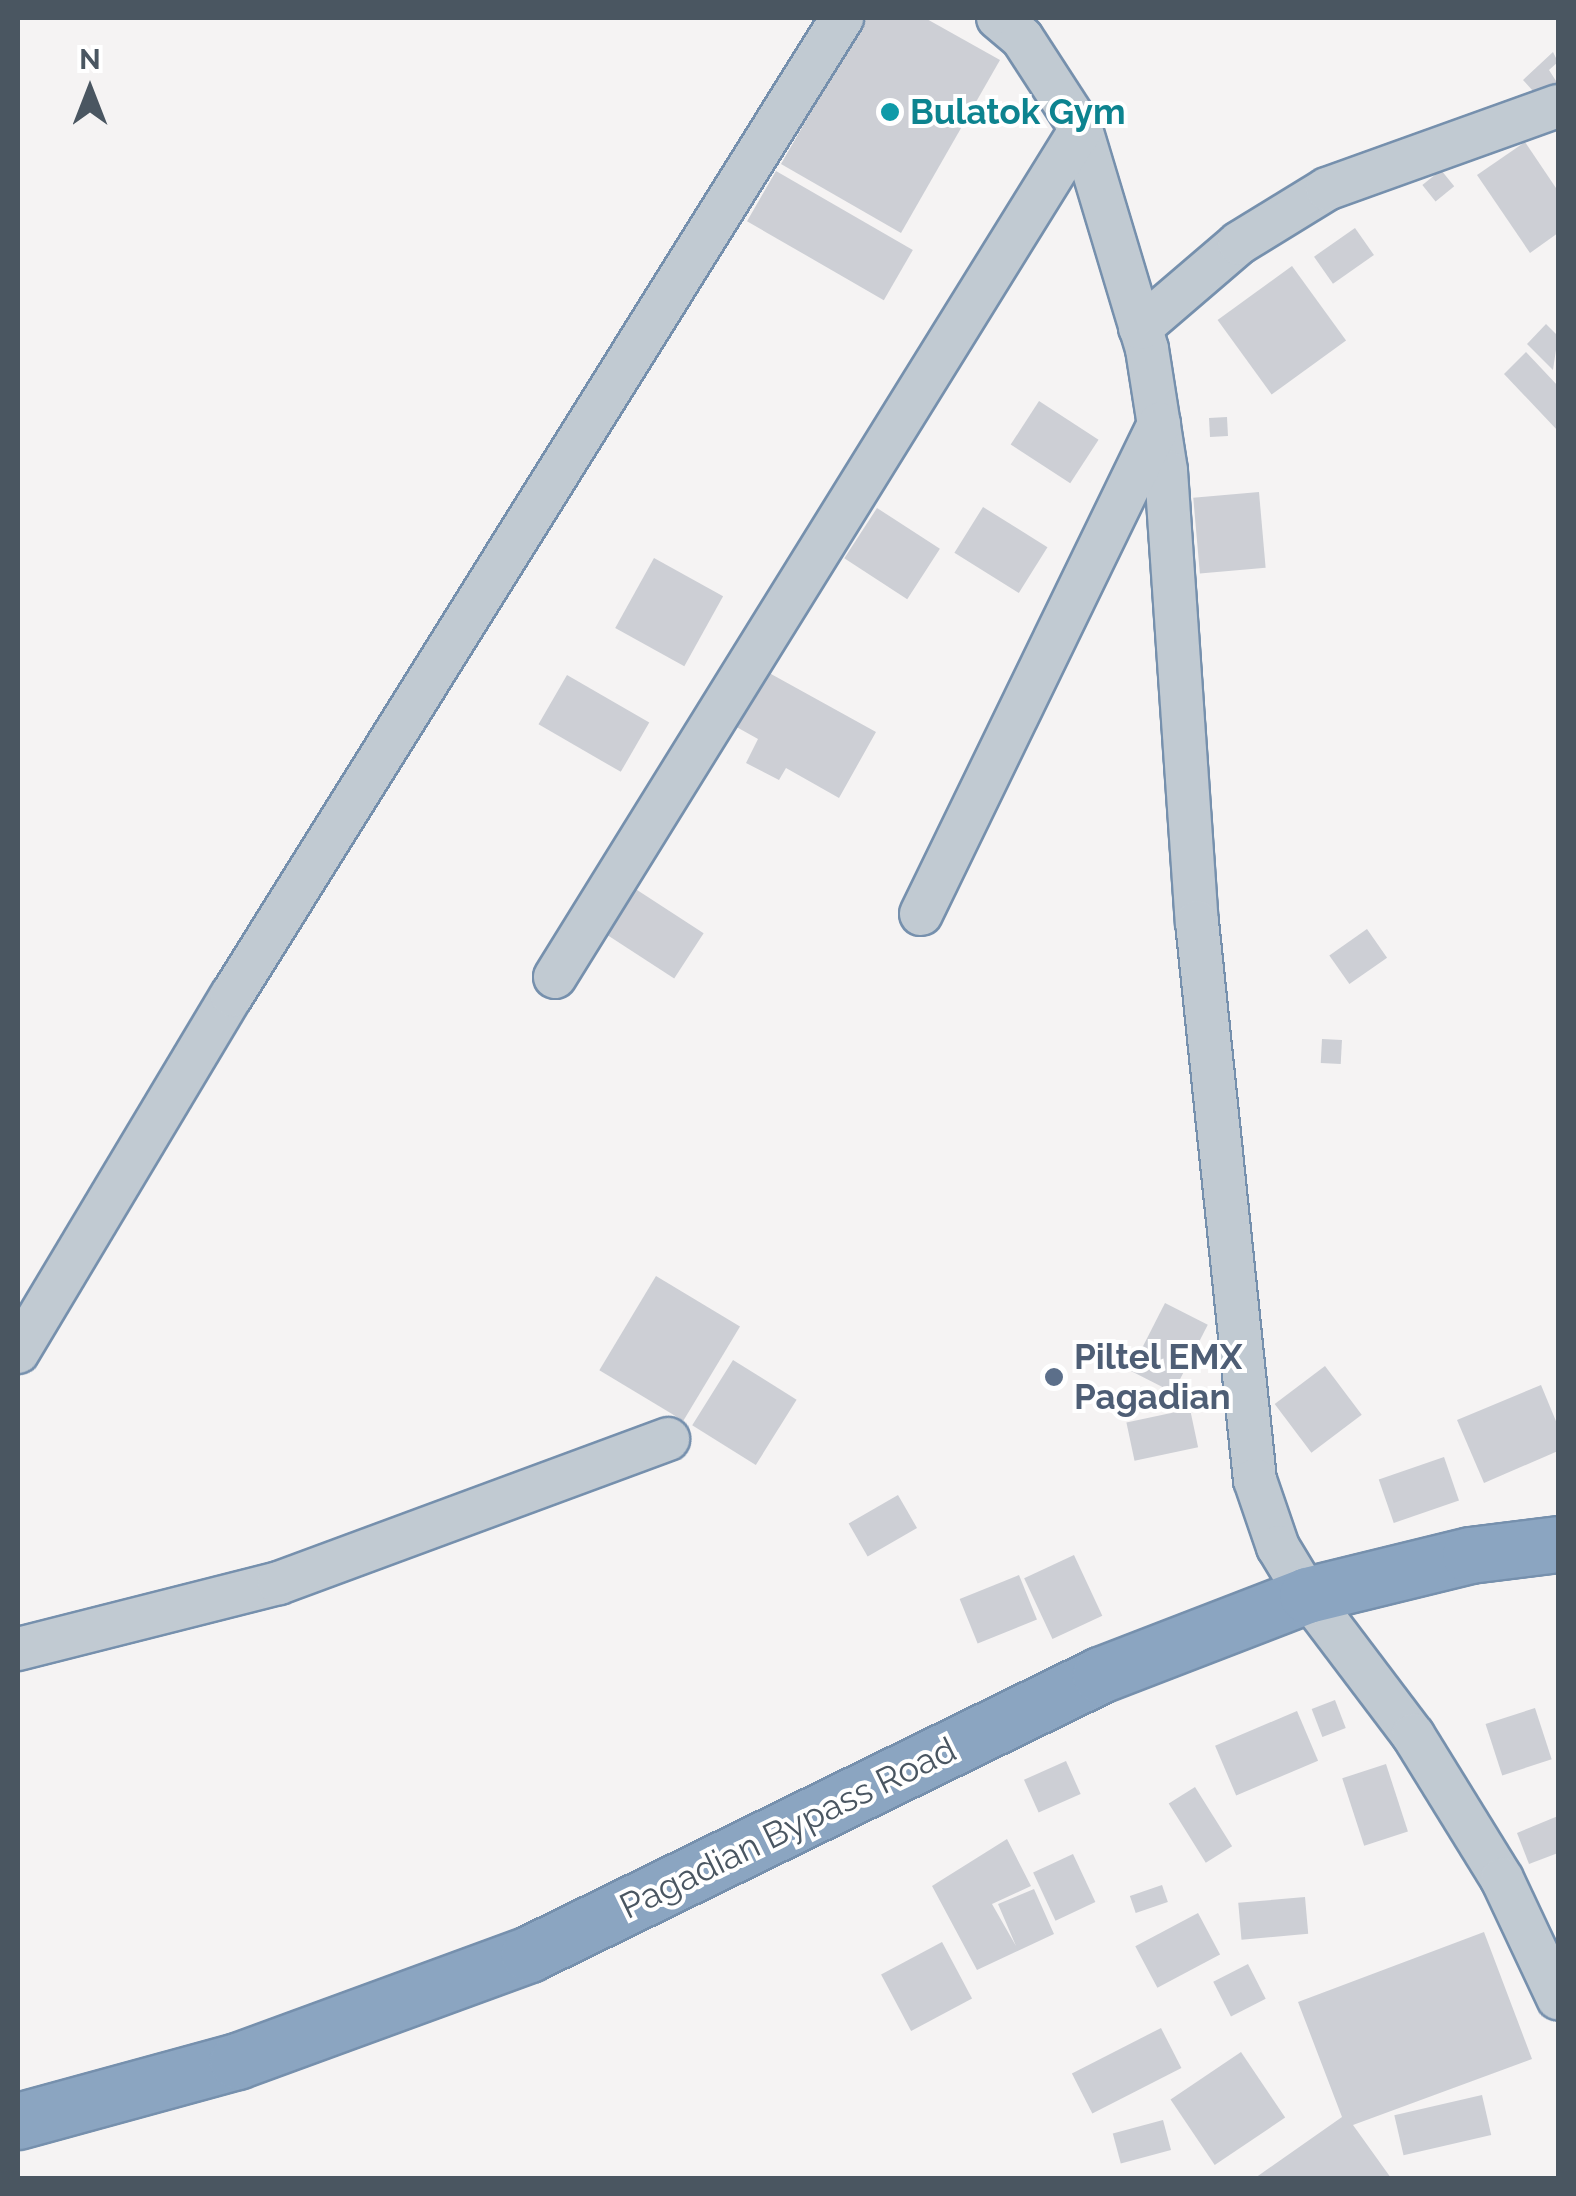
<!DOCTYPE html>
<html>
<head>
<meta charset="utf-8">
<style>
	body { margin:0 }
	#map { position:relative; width:1576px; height:2196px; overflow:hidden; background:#f5f3f3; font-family:Raleway,sans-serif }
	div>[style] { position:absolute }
	.building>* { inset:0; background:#cdcfd5; transform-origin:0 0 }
	.roads { filter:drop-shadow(2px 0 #7690ad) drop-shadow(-2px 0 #7690ad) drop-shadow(0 2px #7690ad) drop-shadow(0 -2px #7690ad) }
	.minor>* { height:42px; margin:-21px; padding:0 21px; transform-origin:21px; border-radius:21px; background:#c1cad2 }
	.highway>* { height:55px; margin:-27.5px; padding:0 27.5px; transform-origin:27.5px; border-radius:27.5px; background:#8ba5c1 }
	.dots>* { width:28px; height:28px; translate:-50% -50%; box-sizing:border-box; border:5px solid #fff; border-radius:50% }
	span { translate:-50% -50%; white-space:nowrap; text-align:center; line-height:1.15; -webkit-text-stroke:8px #fff; paint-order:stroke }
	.culture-label { font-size:35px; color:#0d838f; font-weight:700 }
	.left { translate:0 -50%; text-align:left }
	.service-label { font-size:35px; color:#4e5e75; font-weight:700 }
	.street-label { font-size:35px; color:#4a5661 }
	.frame { position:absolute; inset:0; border:20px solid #4a5661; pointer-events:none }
	.north { position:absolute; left:40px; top:40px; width:100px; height:100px; -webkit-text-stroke:8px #fff; paint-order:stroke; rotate:0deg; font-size:28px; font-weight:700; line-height:40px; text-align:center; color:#4a5661 }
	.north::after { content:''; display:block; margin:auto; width:35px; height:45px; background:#4a5661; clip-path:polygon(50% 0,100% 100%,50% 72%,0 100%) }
</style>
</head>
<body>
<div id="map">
	<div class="building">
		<div style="clip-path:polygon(865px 18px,925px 18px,1000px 60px,901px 233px,781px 164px)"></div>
		<div style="clip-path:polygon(1553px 52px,1558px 62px,1549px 70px,1558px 84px,1541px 100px,1523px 80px)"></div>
		<div style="clip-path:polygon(1525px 142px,1558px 191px,1558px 233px,1530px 253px,1477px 175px)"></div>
		<div style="left:1441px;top:170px;width:21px;height:24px;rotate:51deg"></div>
		<div style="left:776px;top:171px;width:158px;height:58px;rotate:30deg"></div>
		<div style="left:1355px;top:228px;width:33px;height:50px;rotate:55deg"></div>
		<div style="left:1292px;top:266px;width:92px;height:92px;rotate:54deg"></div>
		<div style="clip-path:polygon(1546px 324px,1558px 336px,1553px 370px,1527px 344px)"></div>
		<div style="clip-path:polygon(1526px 352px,1558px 386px,1558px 431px,1504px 374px)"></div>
		<div style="left:1039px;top:401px;width:71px;height:52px;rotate:33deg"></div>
		<div style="left:1227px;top:417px;width:19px;height:18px;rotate:87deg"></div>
		<div style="left:1259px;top:492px;width:76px;height:66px;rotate:85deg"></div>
		<div style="left:983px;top:507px;width:76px;height:54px;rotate:32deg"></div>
		<div style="left:877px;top:508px;width:75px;height:60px;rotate:33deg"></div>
		<div style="left:654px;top:558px;width:79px;height:80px;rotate:29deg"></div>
		<div style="clip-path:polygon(755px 665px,876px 732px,839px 798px,786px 768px,779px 780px,746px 763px,758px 739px,724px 720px)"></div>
		<div style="left:567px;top:675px;width:95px;height:57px;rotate:30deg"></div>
		<div style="left:634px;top:888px;width:83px;height:54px;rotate:33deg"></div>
		<div style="left:1367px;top:929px;width:35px;height:46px;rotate:55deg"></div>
		<div style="left:1322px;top:1039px;width:20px;height:24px;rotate:3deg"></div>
		<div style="left:656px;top:1276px;width:98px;height:110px;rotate:31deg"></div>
		<div style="left:1165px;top:1303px;width:48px;height:76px;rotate:27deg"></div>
		<div style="left:733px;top:1360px;width:75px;height:77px;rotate:32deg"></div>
		<div style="left:1325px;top:1366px;width:61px;height:63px;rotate:53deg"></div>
		<div style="clip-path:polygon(1541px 1385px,1558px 1426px,1558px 1451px,1484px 1483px,1457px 1420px)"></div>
		<div style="left:1190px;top:1409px;width:39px;height:65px;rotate:78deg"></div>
		<div style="left:1444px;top:1457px;width:46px;height:69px;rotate:71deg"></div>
		<div style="left:898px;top:1495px;width:38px;height:57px;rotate:60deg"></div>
		<div style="left:1074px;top:1555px;width:67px;height:55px;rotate:65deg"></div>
		<div style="left:1019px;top:1575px;width:48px;height:64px;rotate:68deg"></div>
		<div style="left:1335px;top:1700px;width:30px;height:25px;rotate:69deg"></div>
		<div style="left:1535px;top:1708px;width:54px;height:52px;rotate:72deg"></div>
		<div style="left:1297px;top:1711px;width:54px;height:89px;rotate:67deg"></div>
		<div style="left:1066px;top:1761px;width:36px;height:46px;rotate:66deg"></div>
		<div style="left:1386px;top:1764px;width:71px;height:46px;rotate:72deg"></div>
		<div style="left:1195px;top:1787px;width:70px;height:31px;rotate:58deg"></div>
		<div style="clip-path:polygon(1558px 1816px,1558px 1853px,1529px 1864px,1517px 1833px)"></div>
		<div style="clip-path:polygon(1007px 1839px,1031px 1886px,992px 1904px,1016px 1946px,998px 1904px,1034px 1889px,1054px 1934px,977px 1970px,932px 1886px)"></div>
		<div style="left:1073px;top:1854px;width:53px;height:44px;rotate:65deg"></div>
		<div style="left:1162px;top:1885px;width:18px;height:34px;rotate:71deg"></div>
		<div style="left:1305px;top:1897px;width:37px;height:67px;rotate:85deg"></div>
		<div style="left:1198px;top:1913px;width:47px;height:71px;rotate:62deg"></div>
		<div style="clip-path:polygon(1484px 1932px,1532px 2059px,1353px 2125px,1391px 2178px,1255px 2178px,1342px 2117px,1298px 2002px)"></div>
		<div style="left:942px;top:1942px;width:64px;height:69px;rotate:62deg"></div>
		<div style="left:1248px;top:1964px;width:39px;height:39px;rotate:63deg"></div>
		<div style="left:1161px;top:2028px;width:45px;height:100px;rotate:63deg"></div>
		<div style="left:1241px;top:2052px;width:79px;height:85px;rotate:56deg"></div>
		<div style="left:1482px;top:2095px;width:41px;height:90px;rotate:77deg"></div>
		<div style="left:1163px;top:2120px;width:31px;height:52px;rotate:75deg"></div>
	</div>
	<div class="roads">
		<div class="minor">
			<div style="left:998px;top:18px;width:31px;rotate:40deg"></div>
			<div style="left:1022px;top:38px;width:108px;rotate:57deg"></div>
			<div style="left:1081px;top:129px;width:230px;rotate:73.3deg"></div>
			<div style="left:1147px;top:349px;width:123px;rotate:81.1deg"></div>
			<div style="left:1166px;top:471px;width:452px;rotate:86.1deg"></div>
			<div style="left:1197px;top:922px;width:561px;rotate:84.07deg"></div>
			<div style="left:1255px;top:1480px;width:71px;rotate:71.1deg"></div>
			<div style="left:1278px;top:1547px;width:56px;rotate:58.9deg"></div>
			<div style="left:1307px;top:1595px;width:176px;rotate:52.9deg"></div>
			<div style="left:1413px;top:1735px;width:169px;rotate:58.3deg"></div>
			<div style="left:1502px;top:1879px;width:132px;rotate:64.8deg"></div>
			<div style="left:1140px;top:328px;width:130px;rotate:-40.6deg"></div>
			<div style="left:1239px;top:243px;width:103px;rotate:-31.5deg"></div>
			<div style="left:1327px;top:189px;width:245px;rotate:-19.8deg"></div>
			<div style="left:921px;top:914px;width:545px;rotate:-64.09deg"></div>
			<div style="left:555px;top:977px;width:998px;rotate:-58.19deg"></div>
			<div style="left:18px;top:1352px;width:416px;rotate:-59.1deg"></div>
			<div style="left:232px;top:995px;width:1152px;rotate:-58.02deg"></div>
			<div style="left:18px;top:1649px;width:269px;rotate:-14.2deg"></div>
			<div style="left:279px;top:1583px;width:415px;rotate:-20.3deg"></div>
		</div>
		<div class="highway">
			<div style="left:18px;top:2121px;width:227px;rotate:-15.3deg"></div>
			<div style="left:237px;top:2061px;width:311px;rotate:-20.1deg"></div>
			<div style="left:529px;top:1954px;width:636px;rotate:-26.04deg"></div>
			<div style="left:1100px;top:1675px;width:222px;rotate:-21.1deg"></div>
			<div style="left:1307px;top:1595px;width:168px;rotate:-13.8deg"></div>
			<div style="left:1470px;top:1555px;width:89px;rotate:-7.1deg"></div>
		</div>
	</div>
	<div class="dots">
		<div style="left:890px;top:112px;background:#0f9aa8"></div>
		<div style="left:1054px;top:1377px;background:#5c6f8a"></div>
	</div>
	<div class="culture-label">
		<span class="left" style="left:910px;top:112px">Bulatok Gym</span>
	</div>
	<div class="service-label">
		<span class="left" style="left:1074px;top:1377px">Piltel EMX<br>Pagadian</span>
	</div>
	<div class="street-label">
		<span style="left:788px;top:1828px;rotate:-26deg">Pagadian Bypass Road</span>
	</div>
	<div class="frame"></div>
	<div class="north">N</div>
</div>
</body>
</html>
